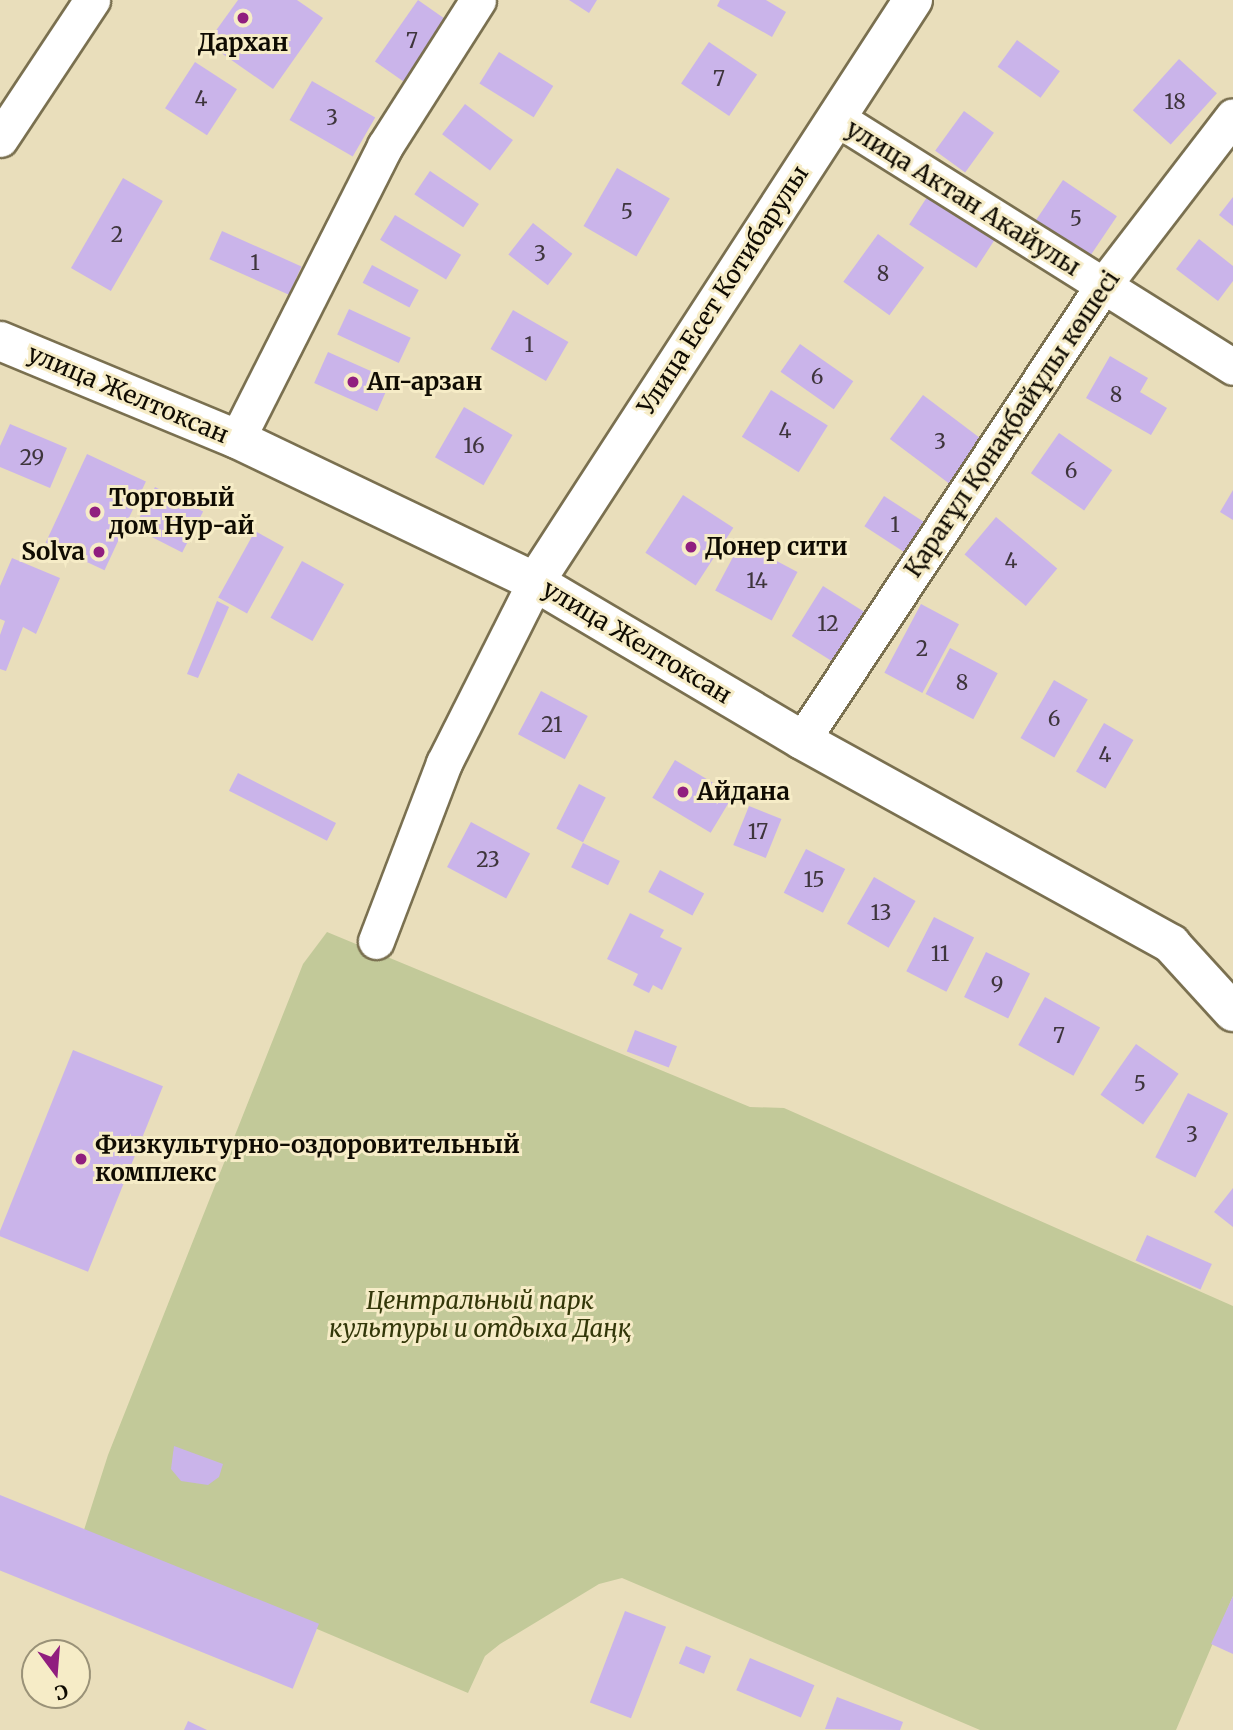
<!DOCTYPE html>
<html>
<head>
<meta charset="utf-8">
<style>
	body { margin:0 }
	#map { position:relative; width:1233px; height:1730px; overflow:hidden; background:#e9debb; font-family:Merriweather,serif }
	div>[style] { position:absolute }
	.green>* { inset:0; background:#c2c999 }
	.building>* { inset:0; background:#cab4ea; transform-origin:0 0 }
	.roads { filter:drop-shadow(2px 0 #7a7050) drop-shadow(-2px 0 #7a7050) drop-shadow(0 2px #7a7050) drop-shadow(0 -2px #7a7050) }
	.street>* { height:35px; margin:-17.5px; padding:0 17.5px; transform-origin:17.5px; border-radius:17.5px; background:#fff }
	.secondary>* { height:38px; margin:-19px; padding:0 19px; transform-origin:19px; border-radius:19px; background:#fff }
	.dots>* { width:19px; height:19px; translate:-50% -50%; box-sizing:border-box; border:4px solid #f6ecc7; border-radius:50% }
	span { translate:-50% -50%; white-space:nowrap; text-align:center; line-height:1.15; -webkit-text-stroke:6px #f6ecc7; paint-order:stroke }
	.number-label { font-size:21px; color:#3e353c }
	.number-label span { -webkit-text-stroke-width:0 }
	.poi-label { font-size:24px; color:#0f0b02; font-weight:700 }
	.left { translate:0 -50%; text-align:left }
	.right { translate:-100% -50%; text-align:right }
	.street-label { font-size:24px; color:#0f0b02 }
	.park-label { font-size:24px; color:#333709; font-style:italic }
	.north { position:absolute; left:21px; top:1639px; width:70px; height:70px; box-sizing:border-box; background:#f6ecc7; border:2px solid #9a9278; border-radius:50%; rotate:164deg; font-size:19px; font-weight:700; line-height:28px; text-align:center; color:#0f0b02 }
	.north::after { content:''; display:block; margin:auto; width:24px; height:32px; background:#901e7f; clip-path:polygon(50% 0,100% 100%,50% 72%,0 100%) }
</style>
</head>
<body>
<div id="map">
	<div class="green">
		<div style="clip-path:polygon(327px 932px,750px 1107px,784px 1108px,1233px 1306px,1233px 1596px,1176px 1730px,980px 1730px,622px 1578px,599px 1584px,500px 1644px,485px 1656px,468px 1693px,84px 1530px,108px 1455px,303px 964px)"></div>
	</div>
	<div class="building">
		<div style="clip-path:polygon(238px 0,297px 0,323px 18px,273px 89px,207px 43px)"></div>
		<div style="left:418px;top:0;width:37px;height:75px;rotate:35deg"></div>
		<div style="clip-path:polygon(569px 0,597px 0,589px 13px)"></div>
		<div style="clip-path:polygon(720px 0,766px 0,786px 12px,772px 37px,717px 6px)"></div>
		<div style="left:1017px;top:40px;width:53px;height:33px;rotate:36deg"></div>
		<div style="left:709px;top:42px;width:58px;height:50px;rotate:34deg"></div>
		<div style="left:499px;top:52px;width:64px;height:37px;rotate:32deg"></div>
		<div style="left:1179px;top:59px;width:51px;height:69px;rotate:42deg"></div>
		<div style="left:195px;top:62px;width:50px;height:55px;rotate:33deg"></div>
		<div style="left:312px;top:81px;width:73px;height:45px;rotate:30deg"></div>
		<div style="left:465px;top:104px;width:60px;height:38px;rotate:37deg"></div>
		<div style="left:964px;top:111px;width:37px;height:49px;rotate:36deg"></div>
		<div style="left:617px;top:168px;width:61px;height:67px;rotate:30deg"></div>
		<div style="left:430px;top:171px;width:59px;height:28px;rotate:34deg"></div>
		<div style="left:123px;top:178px;width:46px;height:104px;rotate:30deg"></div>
		<div style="left:1063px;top:180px;width:65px;height:50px;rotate:34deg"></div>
		<div style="left:931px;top:191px;width:80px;height:40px;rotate:33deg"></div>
		<div style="clip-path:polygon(1233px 197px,1233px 226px,1219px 215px)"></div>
		<div style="left:395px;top:215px;width:77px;height:29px;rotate:31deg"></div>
		<div style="left:533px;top:223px;width:50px;height:40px;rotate:38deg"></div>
		<div style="left:222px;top:231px;width:87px;height:31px;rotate:24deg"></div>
		<div style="left:878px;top:234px;width:57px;height:59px;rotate:36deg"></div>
		<div style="clip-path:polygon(1199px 239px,1233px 266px,1233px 281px,1218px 301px,1176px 269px)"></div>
		<div style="left:372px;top:265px;width:53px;height:20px;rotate:28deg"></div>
		<div style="left:349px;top:309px;width:68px;height:28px;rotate:25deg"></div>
		<div style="left:513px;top:310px;width:64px;height:45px;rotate:30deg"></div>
		<div style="left:800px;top:344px;width:65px;height:34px;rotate:35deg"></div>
		<div style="left:328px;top:352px;width:69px;height:34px;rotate:24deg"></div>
		<div style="clip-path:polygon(1110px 356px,1148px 378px,1140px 392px,1167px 408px,1151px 435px,1086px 398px)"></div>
		<div style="left:771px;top:390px;width:67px;height:55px;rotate:32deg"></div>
		<div style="left:923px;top:395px;width:85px;height:55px;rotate:37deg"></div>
		<div style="left:464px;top:407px;width:56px;height:58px;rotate:30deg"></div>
		<div style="clip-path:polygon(10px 424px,67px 448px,50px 488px,0 467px,0 446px)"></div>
		<div style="left:1059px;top:433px;width:65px;height:49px;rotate:35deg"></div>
		<div style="left:87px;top:454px;width:65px;height:98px;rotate:25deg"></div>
		<div style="left:155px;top:487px;width:54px;height:46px;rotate:27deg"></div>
		<div style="clip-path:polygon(1233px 490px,1233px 520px,1220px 512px)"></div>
		<div style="left:683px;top:495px;width:60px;height:69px;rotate:33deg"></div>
		<div style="left:884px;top:496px;width:51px;height:36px;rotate:33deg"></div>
		<div style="left:996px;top:517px;width:80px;height:49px;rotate:40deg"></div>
		<div style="left:255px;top:531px;width:33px;height:76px;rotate:29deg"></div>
		<div style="left:741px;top:542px;width:64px;height:55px;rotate:28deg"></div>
		<div style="clip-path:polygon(12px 558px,60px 578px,36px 634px,23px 627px,6px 671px,0 669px,0 635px,5px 621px,0 619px,0 586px)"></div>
		<div style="left:302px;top:561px;width:48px;height:65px;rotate:29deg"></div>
		<div style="left:823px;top:586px;width:49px;height:59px;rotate:32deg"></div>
		<div style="clip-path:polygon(217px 601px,229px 607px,198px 678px,187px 674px)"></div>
		<div style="left:921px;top:604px;width:43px;height:78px;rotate:28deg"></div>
		<div style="left:950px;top:648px;width:54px;height:52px;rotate:28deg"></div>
		<div style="left:1054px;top:680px;width:39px;height:67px;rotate:30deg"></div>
		<div style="left:541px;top:691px;width:53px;height:49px;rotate:28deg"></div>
		<div style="left:1104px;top:723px;width:34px;height:56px;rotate:30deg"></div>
		<div style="left:675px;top:760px;width:68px;height:44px;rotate:31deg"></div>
		<div style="left:238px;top:773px;width:110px;height:20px;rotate:27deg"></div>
		<div style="left:579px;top:784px;width:30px;height:50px;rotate:27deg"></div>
		<div style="left:749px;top:806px;width:35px;height:42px;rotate:22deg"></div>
		<div style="left:471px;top:822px;width:67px;height:51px;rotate:28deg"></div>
		<div style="left:583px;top:843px;width:41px;height:27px;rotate:26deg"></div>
		<div style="left:806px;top:849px;width:44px;height:49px;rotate:27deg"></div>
		<div style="left:660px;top:870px;width:50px;height:25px;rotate:28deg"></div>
		<div style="left:874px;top:877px;width:48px;height:54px;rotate:30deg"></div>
		<div style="clip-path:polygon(630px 913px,664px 930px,660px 937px,682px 948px,662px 990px,653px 985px,649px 993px,633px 985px,638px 974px,607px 959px)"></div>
		<div style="left:934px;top:917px;width:45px;height:61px;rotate:27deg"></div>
		<div style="left:986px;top:952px;width:49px;height:50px;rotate:26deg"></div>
		<div style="left:1045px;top:997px;width:63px;height:55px;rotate:29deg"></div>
		<div style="left:635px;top:1030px;width:45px;height:23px;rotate:21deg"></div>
		<div style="left:1136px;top:1044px;width:52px;height:62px;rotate:35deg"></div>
		<div style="left:73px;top:1050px;width:97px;height:200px;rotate:22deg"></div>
		<div style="left:1188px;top:1093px;width:45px;height:72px;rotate:27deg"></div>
		<div style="clip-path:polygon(1233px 1188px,1233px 1227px,1214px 1212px)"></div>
		<div style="left:1147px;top:1235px;width:71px;height:28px;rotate:24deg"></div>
		<div style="clip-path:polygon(174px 1446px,223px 1464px,219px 1477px,208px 1485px,181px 1481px,171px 1469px)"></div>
		<div style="left:0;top:1495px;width:344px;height:70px;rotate:22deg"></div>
		<div style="clip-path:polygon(1233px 1596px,1233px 1654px,1211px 1644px)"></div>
		<div style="left:625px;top:1611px;width:44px;height:98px;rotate:21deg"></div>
		<div style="left:686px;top:1646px;width:27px;height:19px;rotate:22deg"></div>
		<div style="left:750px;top:1658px;width:70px;height:35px;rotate:23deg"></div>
		<div style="clip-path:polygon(837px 1697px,903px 1722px,900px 1730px,825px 1729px)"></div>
		<div style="clip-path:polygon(188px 1721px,207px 1730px,184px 1730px)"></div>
	</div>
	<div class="roads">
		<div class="street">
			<div style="left:835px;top:117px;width:470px;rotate:32.1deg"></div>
			<div style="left:0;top:139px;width:167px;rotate:-56.5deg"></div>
			<div style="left:237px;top:439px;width:328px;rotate:-63.2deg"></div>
			<div style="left:385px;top:146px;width:173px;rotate:-57.5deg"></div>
			<div style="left:802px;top:740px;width:543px;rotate:-56.49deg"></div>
			<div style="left:1102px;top:287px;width:215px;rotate:-52.5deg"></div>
			<div style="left:376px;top:941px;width:191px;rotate:-69.1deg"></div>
			<div style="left:444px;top:763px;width:203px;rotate:-63.3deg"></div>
		</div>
		<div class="secondary">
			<div style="left:0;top:341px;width:256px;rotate:22.5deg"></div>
			<div style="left:237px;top:439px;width:331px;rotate:25.6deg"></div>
			<div style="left:535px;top:582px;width:310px;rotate:30.6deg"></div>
			<div style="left:802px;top:740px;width:422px;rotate:28.9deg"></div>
			<div style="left:1171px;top:944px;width:92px;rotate:47.6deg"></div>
			<div style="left:535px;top:582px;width:694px;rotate:-57deg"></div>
		</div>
	</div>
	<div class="dots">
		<div style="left:243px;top:18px;background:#901e7f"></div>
		<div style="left:353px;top:382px;background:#901e7f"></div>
		<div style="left:95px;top:512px;background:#901e7f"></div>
		<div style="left:691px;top:547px;background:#901e7f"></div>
		<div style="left:99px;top:552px;background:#901e7f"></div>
		<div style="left:683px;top:792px;background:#901e7f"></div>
		<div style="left:81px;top:1159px;background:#901e7f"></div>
	</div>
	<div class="number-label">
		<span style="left:412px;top:41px">7</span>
		<span style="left:719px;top:79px">7</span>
		<span style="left:201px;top:99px">4</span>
		<span style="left:1175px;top:102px">18</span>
		<span style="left:332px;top:118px">3</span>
		<span style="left:627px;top:212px">5</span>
		<span style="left:1076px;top:219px">5</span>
		<span style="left:117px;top:235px">2</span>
		<span style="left:540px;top:254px">3</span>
		<span style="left:255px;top:263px">1</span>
		<span style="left:883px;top:274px">8</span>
		<span style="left:529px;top:345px">1</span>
		<span style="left:817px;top:377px">6</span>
		<span style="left:1116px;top:395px">8</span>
		<span style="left:785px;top:431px">4</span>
		<span style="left:940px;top:442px">3</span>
		<span style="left:474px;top:446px">16</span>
		<span style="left:32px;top:458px">29</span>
		<span style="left:1071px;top:471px">6</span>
		<span style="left:895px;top:525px">1</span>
		<span style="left:1011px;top:561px">4</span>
		<span style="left:757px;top:581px">14</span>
		<span style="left:828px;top:624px">12</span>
		<span style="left:922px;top:649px">2</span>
		<span style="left:962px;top:683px">8</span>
		<span style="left:1054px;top:719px">6</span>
		<span style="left:552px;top:725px">21</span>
		<span style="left:1105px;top:755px">4</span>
		<span style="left:758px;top:832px">17</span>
		<span style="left:488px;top:860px">23</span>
		<span style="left:814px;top:880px">15</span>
		<span style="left:881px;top:913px">13</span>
		<span style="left:940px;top:954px">11</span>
		<span style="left:997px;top:985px">9</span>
		<span style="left:1059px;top:1036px">7</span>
		<span style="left:1140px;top:1084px">5</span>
		<span style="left:1192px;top:1135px">3</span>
	</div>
	<div class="poi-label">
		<span style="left:243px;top:43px">Дархан</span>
		<span class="left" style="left:367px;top:382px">Ап-арзан</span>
		<span class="left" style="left:109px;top:512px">Торговый<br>дом Нур-ай</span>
		<span class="left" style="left:705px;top:547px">Донер сити</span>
		<span class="right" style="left:85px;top:552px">Solva</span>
		<span class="left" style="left:697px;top:792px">Айдана</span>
		<span class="left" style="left:95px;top:1159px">Физкультурно-оздоровительный<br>комплекс</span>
	</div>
	<div class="street-label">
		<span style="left:963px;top:198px;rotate:32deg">улица Актан Акайулы</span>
		<span style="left:723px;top:290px;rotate:-57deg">Улица Есет Котибарулы</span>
		<span style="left:128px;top:394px;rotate:23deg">улица Желтоксан</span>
		<span style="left:1012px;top:424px;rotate:-56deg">Қарағұл Қонақбайұлы көшесі</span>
		<span style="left:637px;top:642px;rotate:31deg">улица Желтоксан</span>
	</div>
	<div class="park-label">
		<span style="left:480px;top:1315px">Центральный парк<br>культуры и отдыха Даңқ</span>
	</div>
	<div class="north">С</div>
</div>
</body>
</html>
